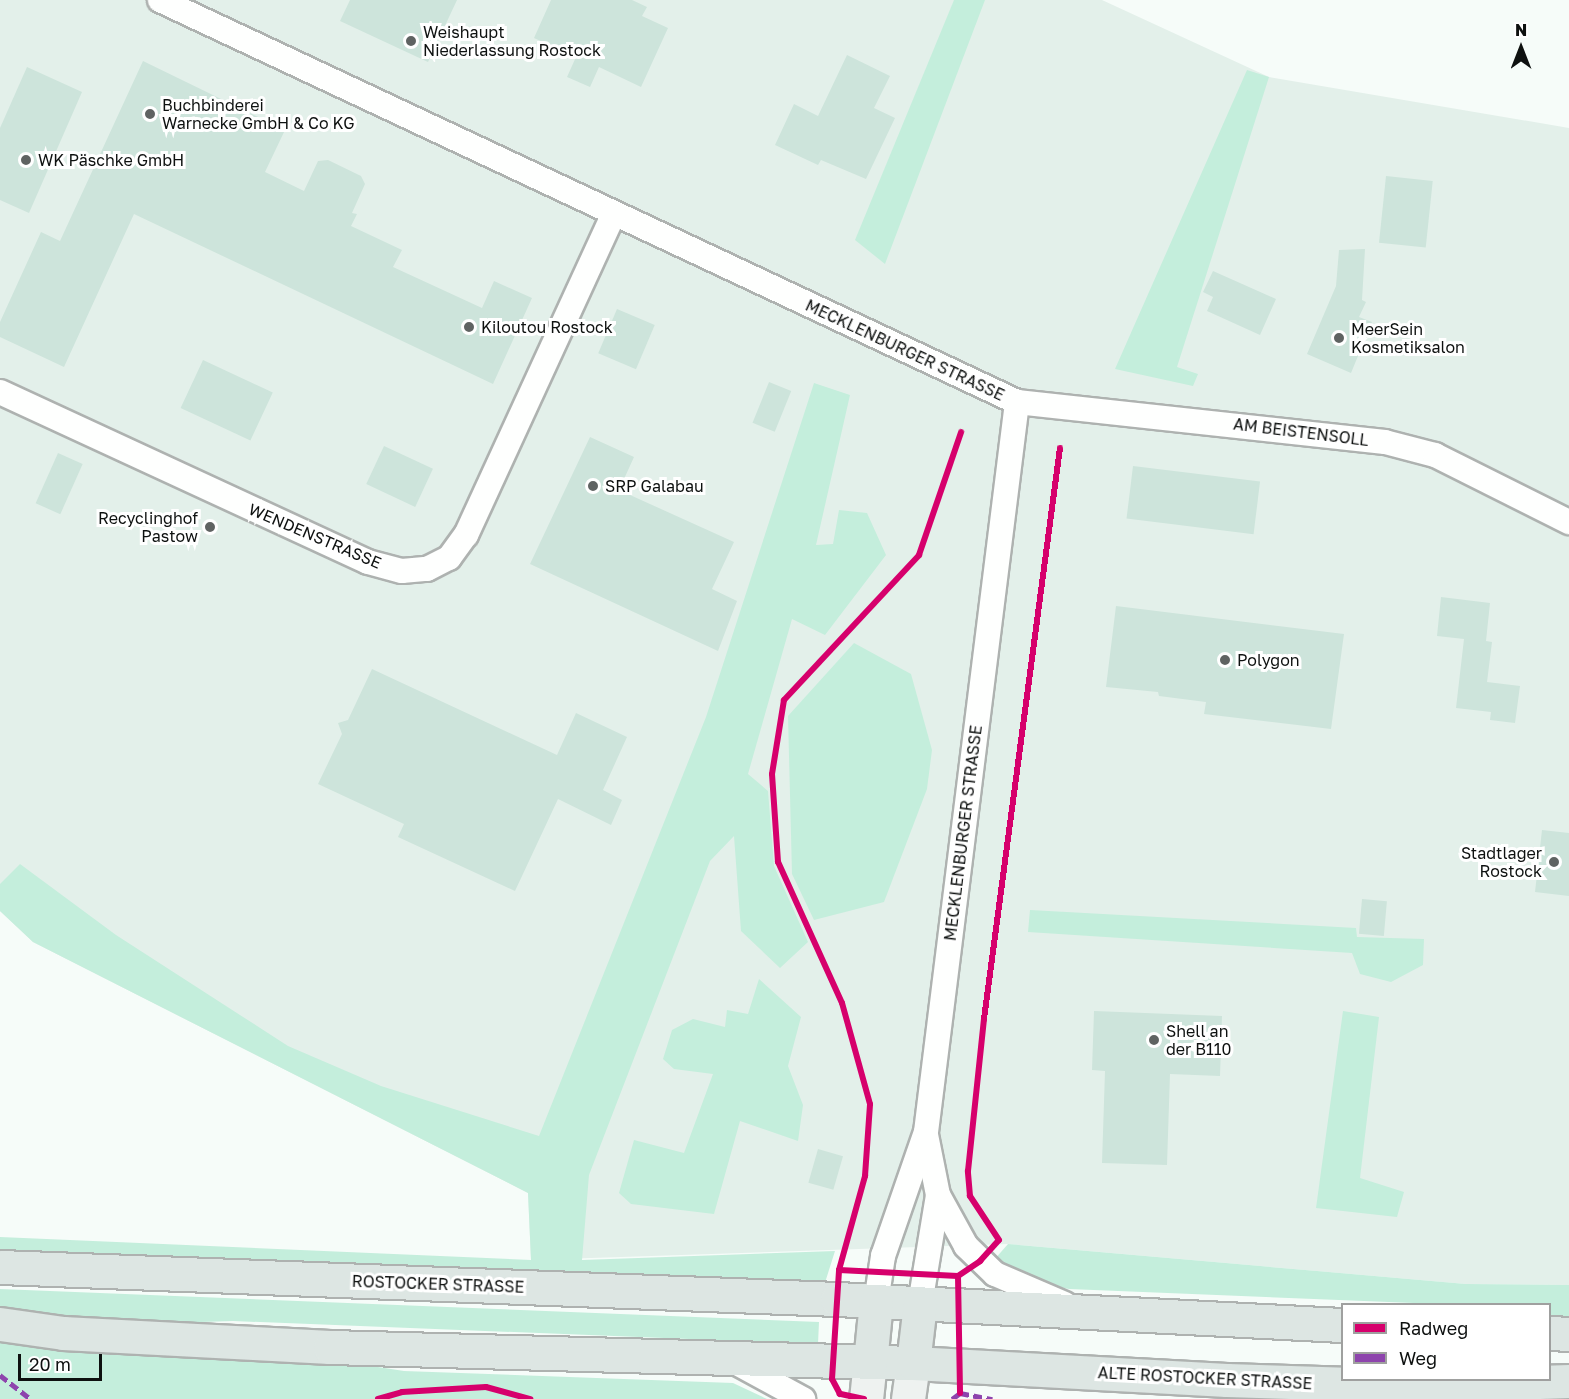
<!DOCTYPE html>
<html>
<head>
<meta charset="utf-8">
<style>
	body { margin:0 }
	#map { position:relative; width:1569px; height:1399px; overflow:hidden; background:#f6fcf9; font-family:"Golos Text",sans-serif }
	div>[style] { position:absolute }
	.built>* { inset:0; background:#e3f0ea }
	.green>* { inset:0; background:#c4eedc }
	.building>* { inset:0; background:#cde4db; transform-origin:0 0 }
	.roads { filter:drop-shadow(2px 0 #aeb2b0) drop-shadow(-2px 0 #aeb2b0) drop-shadow(0 2px #aeb2b0) drop-shadow(0 -2px #aeb2b0) }
	.street>* { height:24px; margin:-12px; padding:0 12px; transform-origin:12px; border-radius:12px; background:#fefffe }
	.secondary>* { height:33px; margin:-16.5px; padding:0 16.5px; transform-origin:16.5px; border-radius:16.5px; background:#eef2f0 }
	.primary>* { height:33px; margin:-16.5px; padding:0 16.5px; transform-origin:16.5px; border-radius:16.5px; background:#dde6e3 }
	.quiet>* { height:4.5px; margin-top:-2.25px; transform-origin:0; background:repeating-linear-gradient(90deg,#8e44ad 0 9px,transparent 0 13.5px) }
	.cycleway>* { height:6px; margin:-3px; padding:0 3px; transform-origin:3px; border-radius:3px; background:#d6006c }
	.dots>* { width:16px; height:16px; translate:-50% -50%; box-sizing:border-box; border:3px solid #fff; border-radius:50% }
	span { translate:-50% -50%; white-space:nowrap; text-align:center; line-height:1.15; -webkit-text-stroke:6px #fff; paint-order:stroke }
	.poi-label { font-size:16px; color:#0e1110 }
	.left { translate:0 -50%; text-align:left }
	.right { translate:-100% -50%; text-align:right }
	.street-label { font-size:16px; color:#0e1110 }
	.legend { position:absolute; left:1341px; top:1303px; width:210px; height:78px; box-sizing:border-box; background:#fff; border:2px solid #9fa09f; margin:0; padding:8px 10px; list-style:none; font-size:18px; color:#0e1110 }
	.legend li { display:flex; align-items:center; gap:12px; height:30px }
	.legend b { width:30px; border:2px solid #9fa09f }
	.north { position:absolute; left:1491px; top:18px; width:60px; height:60px; -webkit-text-stroke:4px #fff; paint-order:stroke; rotate:0deg; font-size:16px; font-weight:700; line-height:24px; text-align:center; color:#0e1110 }
	.north::after { content:''; display:block; margin:auto; width:21px; height:27px; background:#0e1110; clip-path:polygon(50% 0,100% 100%,50% 72%,0 100%) }
	.scale { position:absolute; left:18px; top:1354px; width:84px; height:27px; box-sizing:border-box; border:3px solid #0e1110; border-top:0; padding-left:8px; font-size:18px; line-height:21px; white-space:nowrap; color:#0e1110; -webkit-text-stroke:4px #fff; paint-order:stroke }
</style>
</head>
<body>
<div id="map">
	<div class="built">
		<div style="clip-path:polygon(0 0,1102px 0,1269px 77px,1569px 128px,1569px 1285px,1466px 1284px,1008px 1244px,531px 1260px,528px 1193px,33px 942px,0 911px)"></div>
	</div>
	<div class="green">
		<div style="clip-path:polygon(954px 0,985px 0,885px 264px,855px 240px)"></div>
		<div style="clip-path:polygon(1247px 70px,1269px 77px,1177px 367px,1198px 374px,1193px 386px,1115px 369px)"></div>
		<div style="clip-path:polygon(814px 383px,850px 395px,816px 545px,833px 544px,839px 510px,867px 513px,886px 555px,825px 635px,792px 619px,748px 774px,768px 791px,774px 866px,808px 942px,780px 968px,741px 931px,734px 836px,710px 861px,589px 1175px,582px 1260px,835px 1251px,823px 1289px,0 1257px,0 1237px,531px 1260px,528px 1193px,33px 942px,0 911px,0 884px,20px 864px,116px 935px,288px 1046px,381px 1086px,539px 1136px,706px 717px)"></div>
		<div style="clip-path:polygon(854px 643px,911px 674px,932px 750px,927px 789px,884px 902px,814px 920px,792px 874px,788px 716px)"></div>
		<div style="clip-path:polygon(1030px 910px,1356px 928px,1357px 937px,1424px 939px,1423px 965px,1391px 982px,1360px 974px,1352px 953px,1028px 932px)"></div>
		<div style="clip-path:polygon(759px 979px,801px 1017px,788px 1066px,803px 1105px,798px 1141px,740px 1121px,714px 1214px,631px 1204px,619px 1193px,634px 1140px,684px 1153px,713px 1074px,674px 1069px,663px 1059px,672px 1030px,693px 1019px,725px 1027px,727px 1010px,748px 1014px)"></div>
		<div style="clip-path:polygon(1343px 1011px,1379px 1017px,1360px 1178px,1404px 1192px,1397px 1217px,1316px 1208px)"></div>
		<div style="clip-path:polygon(1008px 1244px,1466px 1284px,1569px 1285px,1569px 1319px,1550px 1316px,1550px 1304px,1439px 1304px,1069px 1289px,1030px 1281px,994px 1260px)"></div>
		<div style="clip-path:polygon(0 1289px,819px 1322px,818px 1344px,233px 1321px,104px 1325px,0 1315px)"></div>
		<div style="clip-path:polygon(0 1335px,300px 1355px,404px 1371px,733px 1383px,767px 1399px,0 1399px)"></div>
	</div>
	<div class="building">
		<div style="clip-path:polygon(350px 0,457px 0,428px 62px,340px 21px)"></div>
		<div style="clip-path:polygon(551px 0,632px 0,647px 7px,642px 16px,668px 28px,641px 87px,599px 67px,590px 87px,567px 77px,576px 57px,534px 38px)"></div>
		<div style="clip-path:polygon(847px 55px,890px 76px,874px 108px,895px 118px,866px 179px,821px 160px,818px 165px,775px 145px,794px 104px,818px 116px)"></div>
		<div style="clip-path:polygon(143px 61px,285px 130px,265px 172px,304px 191px,318px 161px,328px 160px,361px 176px,365px 184px,352px 213px,357px 214px,351px 226px,402px 250px,393px 267px,482px 308px,494px 281px,532px 298px,493px 384px,134px 214px,64px 367px,0 337px,0 322px,41px 232px,60px 241px)"></div>
		<div style="clip-path:polygon(27px 67px,82px 92px,29px 213px,0 200px,0 128px)"></div>
		<div style="left:1386px;top:176px;width:47px;height:67px;rotate:6deg"></div>
		<div style="clip-path:polygon(1365px 249px,1362px 300px,1366px 302px,1359px 317px,1372px 322px,1351px 373px,1307px 354px,1336px 286px,1339px 250px)"></div>
		<div style="clip-path:polygon(1213px 271px,1276px 299px,1260px 335px,1207px 311px,1213px 297px,1203px 292px)"></div>
		<div style="left:617px;top:309px;width:41px;height:48px;rotate:23deg"></div>
		<div style="left:203px;top:360px;width:77px;height:53px;rotate:25deg"></div>
		<div style="left:769px;top:382px;width:24px;height:44px;rotate:22deg"></div>
		<div style="clip-path:polygon(590px 437px,634px 457px,619px 490px,734px 542px,712px 589px,737px 601px,718px 651px,530px 564px)"></div>
		<div style="left:384px;top:446px;width:54px;height:42px;rotate:25deg"></div>
		<div style="left:58px;top:453px;width:27px;height:55px;rotate:24deg"></div>
		<div style="left:1133px;top:466px;width:128px;height:53px;rotate:7deg"></div>
		<div style="clip-path:polygon(1441px 597px,1490px 603px,1486px 641px,1492px 642px,1487px 682px,1520px 686px,1515px 723px,1490px 720px,1491px 712px,1456px 708px,1464px 639px,1437px 636px)"></div>
		<div style="clip-path:polygon(1116px 606px,1344px 634px,1331px 729px,1204px 714px,1206px 702px,1159px 696px,1158px 692px,1106px 687px)"></div>
		<div style="clip-path:polygon(372px 669px,557px 755px,576px 713px,627px 737px,603px 790px,622px 800px,611px 825px,558px 799px,515px 891px,398px 837px,404px 824px,318px 784px,342px 734px,338px 723px,348px 720px)"></div>
		<div style="clip-path:polygon(1542px 830px,1569px 833px,1569px 896px,1535px 892px)"></div>
		<div style="left:1362px;top:899px;width:25px;height:35px;rotate:5deg"></div>
		<div style="clip-path:polygon(1094px 1011px,1222px 1016px,1220px 1076px,1170px 1074px,1167px 1165px,1102px 1163px,1105px 1071px,1092px 1070px)"></div>
		<div style="left:818px;top:1149px;width:26px;height:35px;rotate:16deg"></div>
	</div>
	<div class="roads">
		<div class="street">
			<div style="left:160px;top:0;width:947px;rotate:25.13deg"></div>
			<div style="left:1017px;top:402px;width:370px;rotate:6.2deg"></div>
			<div style="left:1385px;top:442px;width:52px;rotate:14.6deg"></div>
			<div style="left:1435px;top:455px;width:150px;rotate:26.6deg"></div>
			<div style="left:0;top:392px;width:405px;rotate:24.8deg"></div>
			<div style="left:368px;top:562px;width:35px;rotate:15deg"></div>
			<div style="left:402px;top:571px;width:25px;rotate:-5deg"></div>
			<div style="left:427px;top:569px;width:25px;rotate:-27deg"></div>
			<div style="left:449px;top:558px;width:29px;rotate:-54deg"></div>
			<div style="left:466px;top:535px;width:354px;rotate:-65.3deg"></div>
			<div style="left:938px;top:1195px;width:58px;rotate:61.2deg"></div>
			<div style="left:966px;top:1246px;width:40px;rotate:44deg"></div>
			<div style="left:995px;top:1274px;width:76px;rotate:23.2deg"></div>
			<div style="left:876px;top:1302px;width:47px;rotate:-81.3deg"></div>
			<div style="left:883px;top:1256px;width:131px;rotate:-70.9deg"></div>
			<div style="left:926px;top:1132px;width:736px;rotate:-82.89deg"></div>
			<div style="left:920px;top:1304px;width:110px;rotate:-80.6deg"></div>
			<div style="left:938px;top:1195px;width:61px;rotate:-101.3deg"></div>
			<div style="left:733px;top:1361px;width:80px;rotate:28.5deg"></div>
		</div>
		<div class="secondary">
			<div style="left:866px;top:1399px;width:37px;rotate:-84deg"></div>
			<div style="left:908px;top:1399px;width:36px;rotate:-82deg"></div>
		</div>
		<div class="primary">
			<div style="left:0;top:1267px;width:838px;rotate:2.19deg"></div>
			<div style="left:837px;top:1299px;width:506px;rotate:2.95deg"></div>
			<div style="left:0;top:1324px;width:64px;rotate:8.1deg"></div>
			<div style="left:63px;top:1333px;width:267px;rotate:3deg"></div>
			<div style="left:330px;top:1347px;width:583px;rotate:1.57deg"></div>
			<div style="left:913px;top:1363px;width:314px;rotate:3.1deg"></div>
			<div style="left:1227px;top:1380px;width:191px;rotate:1.8deg"></div>
			<div style="left:1418px;top:1386px;width:151px;rotate:-1.9deg"></div>
			<div style="left:1550px;top:1333px;width:19px;rotate:3deg"></div>
			<div style="left:870px;top:1362px;width:60px;rotate:-84.3deg"></div>
			<div style="left:913px;top:1363px;width:59px;rotate:-83.2deg"></div>
		</div>
	</div>
	<div class="quiet">
		<div style="left:0;top:1375px;width:39px;rotate:38deg"></div>
		<div style="left:952px;top:1399px;width:10px;rotate:-37deg"></div>
		<div style="left:960px;top:1393px;width:33px;rotate:11deg"></div>
	</div>
	<div class="cycleway">
		<div style="left:839px;top:1270px;width:119px;rotate:2.9deg"></div>
		<div style="left:958px;top:1276px;width:27px;rotate:-34deg"></div>
		<div style="left:980px;top:1261px;width:28px;rotate:-48deg"></div>
		<div style="left:999px;top:1240px;width:53px;rotate:-123.4deg"></div>
		<div style="left:970px;top:1196px;width:25px;rotate:-95deg"></div>
		<div style="left:968px;top:1171px;width:153px;rotate:-84deg"></div>
		<div style="left:984px;top:1019px;width:576px;rotate:-82.42deg"></div>
		<div style="left:958px;top:1276px;width:117px;rotate:89deg"></div>
		<div style="left:378px;top:1399px;width:25px;rotate:-16deg"></div>
		<div style="left:402px;top:1392px;width:84px;rotate:-3.4deg"></div>
		<div style="left:486px;top:1387px;width:46px;rotate:15.3deg"></div>
		<div style="left:864px;top:1399px;width:25px;rotate:-168deg"></div>
		<div style="left:840px;top:1394px;width:17px;rotate:-118deg"></div>
		<div style="left:832px;top:1379px;width:109px;rotate:-86.3deg"></div>
		<div style="left:839px;top:1270px;width:98px;rotate:-74.5deg"></div>
		<div style="left:865px;top:1176px;width:72px;rotate:-86deg"></div>
		<div style="left:870px;top:1104px;width:105px;rotate:-105.5deg"></div>
		<div style="left:842px;top:1003px;width:155px;rotate:-114.4deg"></div>
		<div style="left:778px;top:862px;width:88px;rotate:-93.9deg"></div>
		<div style="left:772px;top:774px;width:75px;rotate:-80.8deg"></div>
		<div style="left:784px;top:700px;width:198px;rotate:-47deg"></div>
		<div style="left:919px;top:555px;width:130px;rotate:-71.1deg"></div>
	</div>
	<div class="dots">
		<div style="left:411px;top:41px;background:#5f6362"></div>
		<div style="left:150px;top:114px;background:#5f6362"></div>
		<div style="left:26px;top:160px;background:#5f6362"></div>
		<div style="left:469px;top:327px;background:#5f6362"></div>
		<div style="left:1339px;top:338px;background:#5f6362"></div>
		<div style="left:593px;top:486px;background:#5f6362"></div>
		<div style="left:210px;top:527px;background:#5f6362"></div>
		<div style="left:1225px;top:660px;background:#5f6362"></div>
		<div style="left:1554px;top:862px;background:#5f6362"></div>
		<div style="left:1154px;top:1040px;background:#5f6362"></div>
	</div>
	<div class="poi-label">
		<span class="left" style="left:423px;top:41px">Weishaupt<br>Niederlassung Rostock</span>
		<span class="left" style="left:162px;top:114px">Buchbinderei<br>Warnecke GmbH &amp; Co KG</span>
		<span class="left" style="left:38px;top:160px">WK Päschke GmbH</span>
		<span class="left" style="left:481px;top:327px">Kiloutou Rostock</span>
		<span class="left" style="left:1351px;top:338px">MeerSein<br>Kosmetiksalon</span>
		<span class="left" style="left:605px;top:486px">SRP Galabau</span>
		<span class="right" style="left:198px;top:527px">Recyclinghof<br>Pastow</span>
		<span class="left" style="left:1237px;top:660px">Polygon</span>
		<span class="right" style="left:1542px;top:862px">Stadtlager<br>Rostock</span>
		<span class="left" style="left:1166px;top:1040px">Shell an<br>der B110</span>
	</div>
	<div class="street-label">
		<span style="left:905px;top:350px;rotate:25deg">MECKLENBURGER STRASSE</span>
		<span style="left:1301px;top:432px;rotate:7deg">AM BEISTENSOLL</span>
		<span style="left:315px;top:536px;rotate:23deg">WENDENSTRASSE</span>
		<span style="left:963px;top:833px;rotate:-83deg">MECKLENBURGER STRASSE</span>
		<span style="left:438px;top:1284px;rotate:2deg">ROSTOCKER STRASSE</span>
		<span style="left:1205px;top:1378px;rotate:3deg">ALTE ROSTOCKER STRASSE</span>
	</div>
	<ul class="legend">
	<li><b style="height:8px;background:#d6006c"></b>Radweg</li>
	<li><b style="height:8px;background:#8e44ad"></b>Weg</li>
	</ul>
	<div class="north">N</div>
	<div class="scale">20 m</div>
</div>
</body>
</html>
